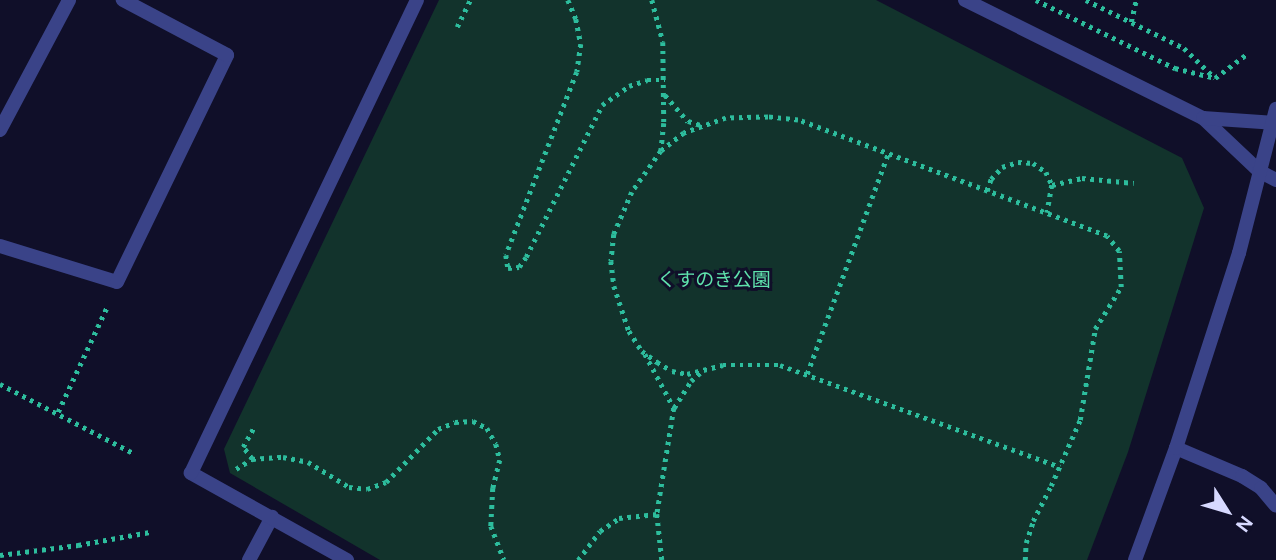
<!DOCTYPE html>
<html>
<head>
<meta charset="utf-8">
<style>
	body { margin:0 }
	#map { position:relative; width:1276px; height:560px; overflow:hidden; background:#100f29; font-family:"DM Sans","Noto Sans JP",sans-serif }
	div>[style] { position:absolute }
	.green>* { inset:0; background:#12332c }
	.path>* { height:4.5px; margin-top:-2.25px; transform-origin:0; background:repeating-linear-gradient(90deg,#2dbd9d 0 3.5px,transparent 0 8.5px) }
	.minor>* { height:14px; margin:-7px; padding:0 7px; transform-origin:7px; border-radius:7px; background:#3a4388 }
	.tertiary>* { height:14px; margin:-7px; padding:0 7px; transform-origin:7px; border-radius:7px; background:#3a4388 }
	span { translate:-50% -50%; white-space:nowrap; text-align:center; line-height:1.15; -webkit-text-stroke:6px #100f29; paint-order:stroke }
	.park-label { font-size:19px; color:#5fe2ac }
	.north { position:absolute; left:1192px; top:476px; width:70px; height:70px; -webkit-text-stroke:5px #100f29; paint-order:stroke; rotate:127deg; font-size:19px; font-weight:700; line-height:28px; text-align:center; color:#d7d9ff }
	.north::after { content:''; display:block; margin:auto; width:24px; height:32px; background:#d7d9ff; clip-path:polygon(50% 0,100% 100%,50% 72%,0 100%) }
</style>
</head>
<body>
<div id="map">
	<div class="green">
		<div style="clip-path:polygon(439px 0,876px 0,1182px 158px,1204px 208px,1128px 452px,1087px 560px,380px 560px,230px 473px,224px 449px)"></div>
	</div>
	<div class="path">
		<div style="left:568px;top:0;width:21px;rotate:67deg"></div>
		<div style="left:576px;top:19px;width:25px;rotate:79deg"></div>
		<div style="left:581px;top:44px;width:28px;rotate:98deg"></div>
		<div style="left:577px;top:72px;width:196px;rotate:111.2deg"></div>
		<div style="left:506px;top:255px;width:13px;rotate:81deg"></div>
		<div style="left:508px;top:268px;width:11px;rotate:-5deg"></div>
		<div style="left:519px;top:267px;width:12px;rotate:-55deg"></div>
		<div style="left:526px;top:257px;width:170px;rotate:-63.4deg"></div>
		<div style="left:602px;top:105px;width:33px;rotate:-35deg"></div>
		<div style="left:629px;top:86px;width:19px;rotate:-18deg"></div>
		<div style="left:647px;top:80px;width:18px"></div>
		<div style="left:652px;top:0;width:43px;rotate:75.3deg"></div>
		<div style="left:663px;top:42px;width:81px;rotate:89.3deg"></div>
		<div style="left:664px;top:123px;width:28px;rotate:96deg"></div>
		<div style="left:1036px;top:0;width:155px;rotate:26.1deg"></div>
		<div style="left:1175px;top:68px;width:41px;rotate:14deg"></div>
		<div style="left:1086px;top:0;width:109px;rotate:26.1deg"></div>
		<div style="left:1184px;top:48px;width:43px;rotate:44.1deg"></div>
		<div style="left:1215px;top:78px;width:39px;rotate:-37deg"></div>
		<div style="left:1131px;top:22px;width:23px;rotate:-77deg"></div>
		<div style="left:457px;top:27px;width:30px;rotate:-64deg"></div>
		<div style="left:665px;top:95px;width:35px;rotate:49deg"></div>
		<div style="left:688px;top:121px;width:16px;rotate:18deg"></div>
		<div style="left:1052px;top:185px;width:31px;rotate:-13deg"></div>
		<div style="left:1082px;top:178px;width:52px;rotate:5.5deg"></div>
		<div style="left:987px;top:191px;width:13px;rotate:-72deg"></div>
		<div style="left:991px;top:179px;width:16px;rotate:-47deg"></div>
		<div style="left:1002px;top:167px;width:17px;rotate:-17deg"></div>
		<div style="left:1018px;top:162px;width:15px;rotate:4deg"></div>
		<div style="left:1033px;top:163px;width:16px;rotate:35deg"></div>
		<div style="left:1046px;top:172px;width:14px;rotate:65deg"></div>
		<div style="left:1052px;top:185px;width:28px;rotate:100deg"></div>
		<div style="left:645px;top:354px;width:61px;rotate:61.8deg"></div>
		<div style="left:674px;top:408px;width:107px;rotate:99.1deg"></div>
		<div style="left:657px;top:514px;width:46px;rotate:83.8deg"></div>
		<div style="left:807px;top:374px;width:234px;rotate:-69.8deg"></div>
		<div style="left:0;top:384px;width:150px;rotate:27.4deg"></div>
		<div style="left:674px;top:408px;width:32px;rotate:-58deg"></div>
		<div style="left:691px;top:381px;width:15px;rotate:-42deg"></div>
		<div style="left:58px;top:412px;width:118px;rotate:-65deg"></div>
		<div style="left:252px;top:459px;width:31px;rotate:-4deg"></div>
		<div style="left:283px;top:457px;width:25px;rotate:11deg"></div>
		<div style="left:308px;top:462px;width:48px;rotate:31.4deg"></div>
		<div style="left:349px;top:487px;width:18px;rotate:6deg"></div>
		<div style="left:367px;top:489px;width:20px;rotate:-20deg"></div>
		<div style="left:386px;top:482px;width:74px;rotate:-45.5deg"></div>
		<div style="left:438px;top:429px;width:18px;rotate:-22deg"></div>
		<div style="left:455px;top:422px;width:18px;rotate:-3deg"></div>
		<div style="left:473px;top:421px;width:16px;rotate:27deg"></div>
		<div style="left:487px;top:428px;width:18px;rotate:61deg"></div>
		<div style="left:496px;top:444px;width:16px;rotate:76deg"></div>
		<div style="left:500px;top:460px;width:29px;rotate:104deg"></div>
		<div style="left:493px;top:488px;width:38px;rotate:93deg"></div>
		<div style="left:491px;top:526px;width:36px;rotate:69deg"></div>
		<div style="left:236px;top:469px;width:19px;rotate:-32deg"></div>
		<div style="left:252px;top:459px;width:15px;rotate:-127deg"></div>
		<div style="left:243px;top:447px;width:25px;rotate:-61deg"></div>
		<div style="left:0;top:555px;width:79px;rotate:-7.3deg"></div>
		<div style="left:78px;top:545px;width:73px;rotate:-10.2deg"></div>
		<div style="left:578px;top:560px;width:36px;rotate:-53deg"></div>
		<div style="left:600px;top:531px;width:23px;rotate:-34deg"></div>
		<div style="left:619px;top:518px;width:38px;rotate:-6deg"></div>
		<div style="left:1025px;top:560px;width:17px;rotate:-87deg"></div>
		<div style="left:1026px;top:543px;width:23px;rotate:-72deg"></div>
		<div style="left:1033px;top:521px;width:39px;rotate:-63deg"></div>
		<div style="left:1051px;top:486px;width:72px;rotate:-66.3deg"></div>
		<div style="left:1080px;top:420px;width:92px;rotate:-80.6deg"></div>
		<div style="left:1095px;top:329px;width:49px;rotate:-58.2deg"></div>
		<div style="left:1121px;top:287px;width:36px;rotate:-93deg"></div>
		<div style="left:1119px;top:251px;width:19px;rotate:-129deg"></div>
		<div style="left:1107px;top:236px;width:330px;rotate:-159.4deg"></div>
		<div style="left:798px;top:120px;width:30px;rotate:-174deg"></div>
		<div style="left:768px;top:117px;width:42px;rotate:178.6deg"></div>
		<div style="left:726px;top:118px;width:45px;rotate:160.3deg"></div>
		<div style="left:684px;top:133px;width:29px;rotate:142deg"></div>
		<div style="left:661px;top:151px;width:50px;rotate:125.3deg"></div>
		<div style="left:632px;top:192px;width:46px;rotate:113.2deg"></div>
		<div style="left:614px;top:234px;width:27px;rotate:96deg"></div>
		<div style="left:611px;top:261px;width:25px;rotate:83deg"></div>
		<div style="left:614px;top:286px;width:47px;rotate:71.6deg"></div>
		<div style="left:629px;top:331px;width:24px;rotate:57deg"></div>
		<div style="left:642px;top:351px;width:19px;rotate:36deg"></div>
		<div style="left:657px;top:362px;width:17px;rotate:31deg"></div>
		<div style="left:672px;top:371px;width:15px;rotate:11deg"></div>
		<div style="left:687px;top:374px;width:37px;rotate:-14deg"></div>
		<div style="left:723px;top:365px;width:57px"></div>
		<div style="left:780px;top:365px;width:298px;rotate:20deg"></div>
	</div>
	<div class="minor">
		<div style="left:0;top:130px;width:147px;rotate:-62deg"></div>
		<div style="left:0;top:246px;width:122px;rotate:17.1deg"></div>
		<div style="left:117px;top:282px;width:252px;rotate:-64.1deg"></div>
		<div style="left:227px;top:55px;width:118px;rotate:-152.1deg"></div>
		<div style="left:1176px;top:448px;width:72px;rotate:23deg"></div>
		<div style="left:1242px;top:476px;width:22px;rotate:32deg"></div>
		<div style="left:1261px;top:488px;width:23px;rotate:50deg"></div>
		<div style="left:249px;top:560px;width:49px;rotate:-61.9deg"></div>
		<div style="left:347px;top:560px;width:179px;rotate:-150.9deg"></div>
		<div style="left:191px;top:473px;width:524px;rotate:-64.46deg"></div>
	</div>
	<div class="tertiary">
		<div style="left:965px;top:0;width:266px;rotate:26.4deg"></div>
		<div style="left:1203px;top:118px;width:77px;rotate:43.4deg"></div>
		<div style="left:1259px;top:171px;width:19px;rotate:28deg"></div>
		<div style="left:1203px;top:118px;width:73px;rotate:3.9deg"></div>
		<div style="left:1135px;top:560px;width:119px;rotate:-69.9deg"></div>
		<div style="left:1176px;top:448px;width:205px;rotate:-72.1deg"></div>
		<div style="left:1239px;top:253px;width:149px;rotate:-75.6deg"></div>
	</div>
	<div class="park-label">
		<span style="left:714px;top:280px">くすのき公園</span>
	</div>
	<div class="north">N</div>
</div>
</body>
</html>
